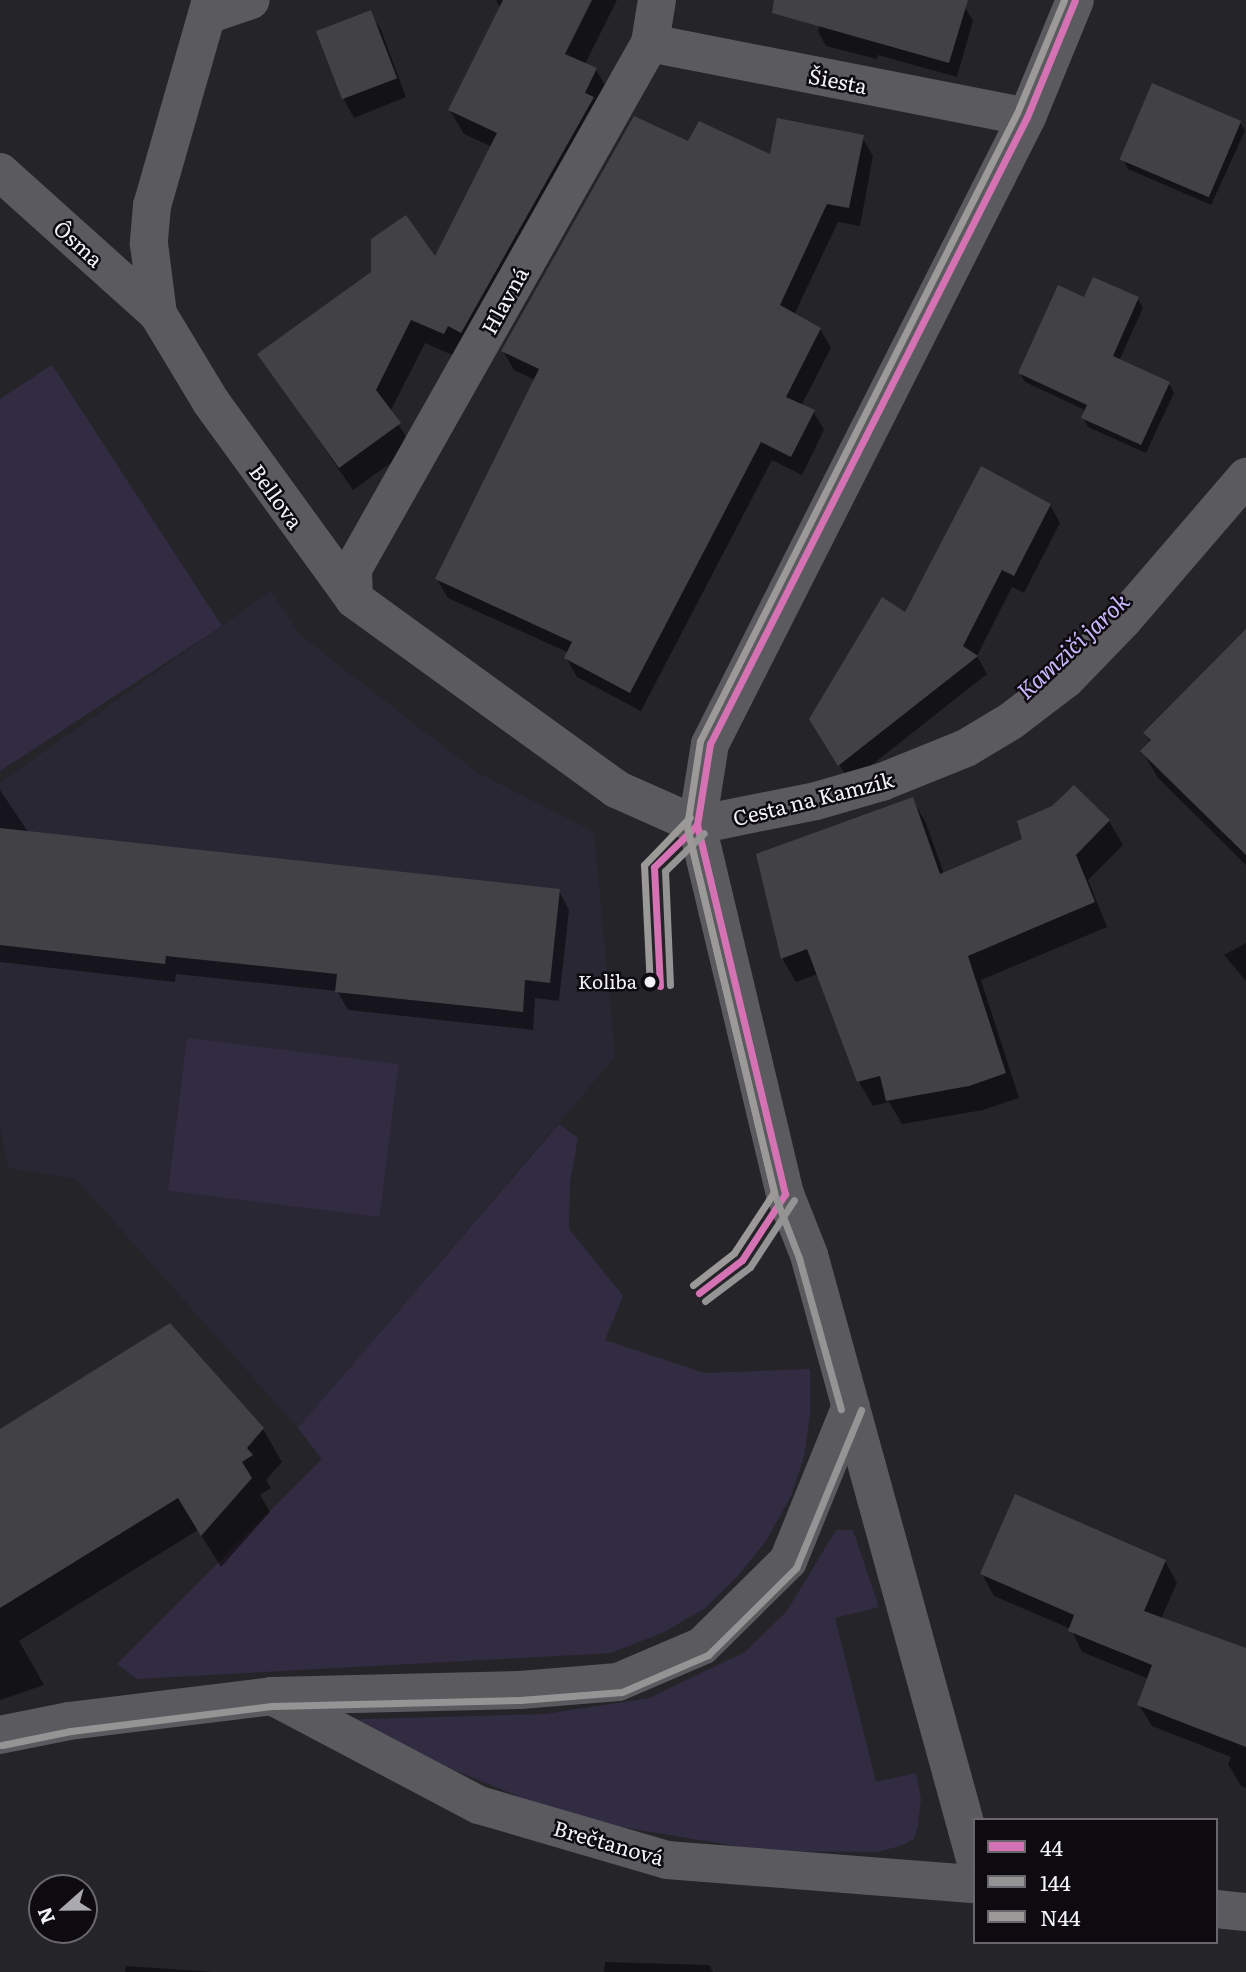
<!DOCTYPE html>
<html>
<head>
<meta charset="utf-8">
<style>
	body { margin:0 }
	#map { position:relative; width:1246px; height:1972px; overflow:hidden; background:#252429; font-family:Literata,serif }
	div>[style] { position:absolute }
	.built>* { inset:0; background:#2a2735 }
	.green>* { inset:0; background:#322c42; transform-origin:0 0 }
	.shadow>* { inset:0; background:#0007 }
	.building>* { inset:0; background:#424146; transform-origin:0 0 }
	.minor>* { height:38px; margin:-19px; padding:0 19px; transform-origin:19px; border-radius:19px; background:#5b5a5f }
	.tertiary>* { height:38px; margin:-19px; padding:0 19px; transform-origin:19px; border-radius:19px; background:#5b5a5f }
	.bus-1>* { height:7px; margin:-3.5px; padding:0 3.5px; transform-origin:3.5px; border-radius:3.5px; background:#d572b4 }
	.bus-2>* { height:7px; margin:-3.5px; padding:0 3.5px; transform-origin:3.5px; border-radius:3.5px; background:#949494 }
	.bus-3>* { height:7px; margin:-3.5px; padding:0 3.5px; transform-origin:3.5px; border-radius:3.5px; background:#9c9a98 }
	.dots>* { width:19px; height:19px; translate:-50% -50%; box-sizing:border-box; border:4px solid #0d0b10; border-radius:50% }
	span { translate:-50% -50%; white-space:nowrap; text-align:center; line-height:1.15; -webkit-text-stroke:5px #0d0b10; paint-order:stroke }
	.bus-label { font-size:19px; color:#f3f1f9 }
	.right { translate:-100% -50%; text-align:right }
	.street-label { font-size:21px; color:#f3f1f9 }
	.water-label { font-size:23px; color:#ccb8fe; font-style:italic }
	.legend { position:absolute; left:973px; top:1818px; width:245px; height:126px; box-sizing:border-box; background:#0d0b10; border:2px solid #69676d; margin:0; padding:9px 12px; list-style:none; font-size:21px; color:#f3f1f9 }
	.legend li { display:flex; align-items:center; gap:14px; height:35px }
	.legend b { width:35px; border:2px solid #69676d }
	.north { position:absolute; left:28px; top:1874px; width:70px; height:70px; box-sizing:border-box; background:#0d0b10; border:2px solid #69676d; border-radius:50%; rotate:249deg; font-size:19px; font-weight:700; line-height:28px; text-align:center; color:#f3f1f9 }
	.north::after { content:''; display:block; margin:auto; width:24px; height:32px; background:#aba9b0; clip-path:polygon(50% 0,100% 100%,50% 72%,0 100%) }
</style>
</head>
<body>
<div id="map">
	<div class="built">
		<div style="clip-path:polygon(271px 591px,300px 635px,478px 773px,594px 832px,615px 1057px,298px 1428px,76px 1179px,8px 1168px,0 1128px,0 783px)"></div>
	</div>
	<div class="green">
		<div style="clip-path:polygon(52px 365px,222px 626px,0 771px,0 399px)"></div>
		<div style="left:187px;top:1038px;width:213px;height:154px;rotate:7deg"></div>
		<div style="clip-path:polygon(559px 1124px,578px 1138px,570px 1182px,569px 1229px,623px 1296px,605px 1340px,705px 1373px,810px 1369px,810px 1416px,804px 1457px,791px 1496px,766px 1541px,736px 1578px,704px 1609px,664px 1632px,611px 1653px,137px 1679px,117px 1664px,322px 1459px,298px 1428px)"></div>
		<div style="clip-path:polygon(836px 1530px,853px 1530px,879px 1607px,835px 1618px,876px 1782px,916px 1773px,921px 1799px,918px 1826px,914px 1839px,900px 1846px,877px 1852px,765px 1851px,574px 1819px,331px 1720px,545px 1714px,649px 1698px,745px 1652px,787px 1611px)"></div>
	</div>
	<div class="shadow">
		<div style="clip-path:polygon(496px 0,617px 0,585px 64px,596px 70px,610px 93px,457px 357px,425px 343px,390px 412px,413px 447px,353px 490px,259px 354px,435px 260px,492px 147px,464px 134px,450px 110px,501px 8px)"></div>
		<div style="clip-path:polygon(827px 0,941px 0,965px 7px,973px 21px,957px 77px,878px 55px,877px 59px,826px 46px,818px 31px)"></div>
		<div style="clip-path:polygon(370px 12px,381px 30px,406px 97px,354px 118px,344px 100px)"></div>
		<div style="clip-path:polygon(1240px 122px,1245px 131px,1211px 205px,1128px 169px,1123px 160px)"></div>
		<div style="clip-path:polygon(862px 137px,873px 156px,860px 226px,838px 222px,794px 315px,820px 329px,831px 348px,801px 406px,813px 411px,824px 430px,802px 475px,772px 460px,641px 711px,577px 677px,566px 658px,569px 653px,448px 598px,437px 579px,535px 380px,514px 370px,503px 351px,689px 144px,771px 157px)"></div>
		<div style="clip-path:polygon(1138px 299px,1143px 308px,1119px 361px,1169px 384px,1174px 393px,1146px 453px,1088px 427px,1083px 418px,1087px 411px,1025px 382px,1020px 373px)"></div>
		<div style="clip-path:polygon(1050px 505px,1060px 523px,1024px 593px,1012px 587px,977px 656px,987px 674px,850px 782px,822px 737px,906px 614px)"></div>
		<div style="clip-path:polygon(1246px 631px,1246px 865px,1158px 778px,1142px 751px,1151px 743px,1145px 733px)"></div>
		<div style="clip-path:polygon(0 790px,29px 833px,559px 891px,569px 910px,559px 1001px,535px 998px,533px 1030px,348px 1010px,337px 991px,176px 974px,175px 982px,0 962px)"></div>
		<div style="clip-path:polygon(912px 799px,926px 823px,944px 874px,1109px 821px,1123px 845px,1088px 880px,1107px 927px,981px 980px,1019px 1098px,983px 1110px,902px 1124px,889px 1102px,873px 1106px,859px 1082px,818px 974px,796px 982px,782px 958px)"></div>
		<div style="clip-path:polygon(1246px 943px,1246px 981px,1224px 955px)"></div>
		<div style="clip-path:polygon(263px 1429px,282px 1462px,266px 1480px,271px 1488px,260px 1495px,270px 1512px,221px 1567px,198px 1530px,19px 1641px,44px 1685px,0 1700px,0 1431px)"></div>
		<div style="clip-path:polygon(1165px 1561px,1177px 1583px,1161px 1619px,1246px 1650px,1246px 1788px,1241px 1786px,1228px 1764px,1231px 1757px,1152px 1726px,1139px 1705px,1149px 1679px,1082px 1652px,1071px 1629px,994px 1596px,982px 1574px)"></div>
		<div style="clip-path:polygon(605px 1962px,709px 1965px,713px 1972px,604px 1972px)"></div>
		<div style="clip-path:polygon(126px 1966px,214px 1972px,125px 1972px)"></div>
	</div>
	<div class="building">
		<div style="clip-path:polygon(503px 0,592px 0,565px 54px,597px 68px,585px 93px,594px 97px,461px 333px,448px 326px,444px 334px,411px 320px,376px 390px,401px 423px,339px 468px,257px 354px,371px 272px,371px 239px,406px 215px,435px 256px,497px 133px,448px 110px)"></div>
		<div style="clip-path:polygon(774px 0,968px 0,949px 63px,772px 13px)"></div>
		<div style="left:371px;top:10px;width:73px;height:59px;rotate:69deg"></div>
		<div style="left:1152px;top:83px;width:97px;height:83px;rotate:23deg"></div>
		<div style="clip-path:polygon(634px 116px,688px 141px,699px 121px,770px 154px,777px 118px,864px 135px,849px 208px,827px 204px,780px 305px,821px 328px,786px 397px,815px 410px,791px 457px,761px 442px,630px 693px,564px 658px,572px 642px,435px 579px,539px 369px,501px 351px)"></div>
		<div style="clip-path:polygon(1093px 277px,1139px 297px,1113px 356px,1170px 382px,1141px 445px,1081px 418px,1087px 405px,1018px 373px,1058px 285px,1084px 297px)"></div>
		<div style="clip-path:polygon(981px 466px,1051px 504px,1014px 576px,1002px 570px,963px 646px,978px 656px,838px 766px,809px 719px,882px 597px,905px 612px)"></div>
		<div style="clip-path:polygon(1246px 629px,1246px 855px,1140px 751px,1151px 740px,1143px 733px)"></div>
		<div style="clip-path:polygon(1074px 785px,1110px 820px,1076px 855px,1095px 902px,968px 956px,1006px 1073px,969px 1086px,886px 1101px,880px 1076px,857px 1082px,807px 949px,781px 959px,756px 854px,913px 797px,940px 874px,1022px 839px,1017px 821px,1052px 806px)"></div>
		<div style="clip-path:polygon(0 828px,560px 889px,550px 983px,525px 980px,523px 1012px,335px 992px,337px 974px,166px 956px,165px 964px,0 945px)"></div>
		<div style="clip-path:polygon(170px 1323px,264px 1428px,247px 1448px,253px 1455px,242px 1462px,252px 1478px,201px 1536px,178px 1498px,0 1608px,0 1429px)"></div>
		<div style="clip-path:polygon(1015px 1494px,1166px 1560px,1144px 1611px,1246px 1648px,1246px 1747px,1137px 1705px,1152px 1665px,1068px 1631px,1074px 1615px,980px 1574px)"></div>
	</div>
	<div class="minor">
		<div style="left:211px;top:0;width:214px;rotate:106deg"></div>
		<div style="left:152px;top:206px;width:38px;rotate:95deg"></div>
		<div style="left:149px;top:244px;width:71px;rotate:82.7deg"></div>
		<div style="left:158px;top:314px;width:103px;rotate:58.9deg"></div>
		<div style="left:211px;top:402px;width:243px;rotate:54deg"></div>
		<div style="left:354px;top:599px;width:324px;rotate:35.9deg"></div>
		<div style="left:616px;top:789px;width:89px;rotate:24deg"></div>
		<div style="left:207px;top:15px;width:46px;rotate:-18.8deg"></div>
		<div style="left:650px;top:43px;width:384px;rotate:11.1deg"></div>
		<div style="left:0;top:172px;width:212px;rotate:41.9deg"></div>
		<div style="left:354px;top:599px;width:30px;rotate:-92deg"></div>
		<div style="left:353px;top:569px;width:604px;rotate:-60.55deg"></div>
		<div style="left:650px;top:43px;width:44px;rotate:-80.8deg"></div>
		<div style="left:697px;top:825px;width:379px;rotate:76.6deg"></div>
		<div style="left:785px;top:1194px;width:66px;rotate:68.5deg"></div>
		<div style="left:809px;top:1255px;width:626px;rotate:74.63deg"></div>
		<div style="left:697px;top:825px;width:121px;rotate:-11.4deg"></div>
		<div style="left:816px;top:801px;width:69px;rotate:-16.1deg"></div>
		<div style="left:882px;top:782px;width:91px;rotate:-22deg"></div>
		<div style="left:966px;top:748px;width:52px;rotate:-31deg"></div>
		<div style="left:1011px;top:721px;width:69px;rotate:-37.4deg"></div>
		<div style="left:1066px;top:679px;width:82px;rotate:-46deg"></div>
		<div style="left:1123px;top:620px;width:189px;rotate:-49.3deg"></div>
		<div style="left:272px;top:1696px;width:234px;rotate:27.8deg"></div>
		<div style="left:479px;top:1805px;width:196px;rotate:16.3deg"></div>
		<div style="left:667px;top:1860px;width:309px;rotate:4.5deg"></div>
		<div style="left:0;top:1735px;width:70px;rotate:-11.5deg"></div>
		<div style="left:69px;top:1721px;width:205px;rotate:-7deg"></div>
		<div style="left:272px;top:1696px;width:248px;rotate:-1.4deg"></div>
		<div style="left:520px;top:1690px;width:98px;rotate:-4.7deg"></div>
		<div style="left:618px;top:1682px;width:91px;rotate:-23.2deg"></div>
		<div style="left:702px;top:1646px;width:121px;rotate:-44.7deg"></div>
		<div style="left:788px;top:1561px;width:167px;rotate:-67.9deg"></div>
		<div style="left:1216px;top:1909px;width:30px;rotate:6deg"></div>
	</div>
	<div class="tertiary">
		<div style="left:697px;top:825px;width:82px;rotate:-80.9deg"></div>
		<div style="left:710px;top:744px;width:703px;rotate:-63.18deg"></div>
		<div style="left:1027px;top:117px;width:126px;rotate:-67.7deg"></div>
	</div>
	<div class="bus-1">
		<div style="left:660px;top:986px;width:119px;rotate:-92.9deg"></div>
		<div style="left:654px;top:867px;width:60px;rotate:-44.3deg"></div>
		<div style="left:785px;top:1194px;width:379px;rotate:-103.4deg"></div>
		<div style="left:697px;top:825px;width:82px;rotate:-80.9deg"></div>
		<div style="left:710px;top:744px;width:703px;rotate:-63.18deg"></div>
		<div style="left:1027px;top:117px;width:126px;rotate:-67.7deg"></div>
		<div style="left:699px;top:1293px;width:54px;rotate:-37.5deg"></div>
		<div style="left:742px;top:1260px;width:79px;rotate:-56.9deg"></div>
	</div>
	<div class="bus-2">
		<div style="left:687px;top:827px;width:379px;rotate:76.6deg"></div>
		<div style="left:775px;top:1196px;width:66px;rotate:68.8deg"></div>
		<div style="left:799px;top:1258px;width:157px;rotate:74.5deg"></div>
		<div style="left:670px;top:985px;width:114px;rotate:-92.5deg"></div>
		<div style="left:665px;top:871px;width:54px;rotate:-44.3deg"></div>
		<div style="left:705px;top:1301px;width:56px;rotate:-37.1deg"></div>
		<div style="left:750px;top:1267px;width:80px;rotate:-56.7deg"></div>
		<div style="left:2px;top:1745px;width:70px;rotate:-11.5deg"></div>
		<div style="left:71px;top:1731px;width:204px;rotate:-7.1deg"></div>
		<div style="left:273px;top:1706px;width:247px;rotate:-1.4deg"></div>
		<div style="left:520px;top:1700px;width:102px;rotate:-4.5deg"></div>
		<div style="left:622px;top:1692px;width:94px;rotate:-23.3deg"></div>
		<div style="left:708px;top:1655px;width:124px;rotate:-44.7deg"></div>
		<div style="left:796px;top:1568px;width:171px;rotate:-67.6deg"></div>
	</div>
	<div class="bus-3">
		<div style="left:650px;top:987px;width:122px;rotate:-92.8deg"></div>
		<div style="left:644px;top:865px;width:66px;rotate:-46.2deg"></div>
		<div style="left:693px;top:1285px;width:52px;rotate:-38deg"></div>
		<div style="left:734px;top:1253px;width:73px;rotate:-56.7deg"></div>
		<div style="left:774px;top:1192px;width:376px;rotate:-103.4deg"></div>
		<div style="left:687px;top:826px;width:86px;rotate:-81.3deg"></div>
		<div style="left:700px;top:741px;width:703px;rotate:-63.22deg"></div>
		<div style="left:1017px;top:113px;width:122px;rotate:-67.4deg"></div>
	</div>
	<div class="dots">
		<div style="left:650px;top:982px;background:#f3f1f9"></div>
	</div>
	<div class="bus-label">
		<span class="right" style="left:637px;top:982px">Koliba</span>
	</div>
	<div class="street-label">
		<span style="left:838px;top:80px;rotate:11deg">Šiesta</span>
		<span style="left:79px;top:243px;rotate:42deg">Ôsma</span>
		<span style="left:504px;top:300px;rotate:-61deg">Hlavná</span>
		<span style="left:277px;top:496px;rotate:54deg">Bellova</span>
		<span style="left:813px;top:798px;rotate:-14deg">Cesta na Kamzík</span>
		<span style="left:609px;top:1842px;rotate:16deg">Brečtanová</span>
	</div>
	<div class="water-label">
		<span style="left:1072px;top:645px;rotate:-43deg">Kamzičí jarok</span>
	</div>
	<ul class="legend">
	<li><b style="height:9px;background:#d572b4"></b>44</li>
	<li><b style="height:9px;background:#949494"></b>144</li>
	<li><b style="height:9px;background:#9c9a98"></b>N44</li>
	</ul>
	<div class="north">N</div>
</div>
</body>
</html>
